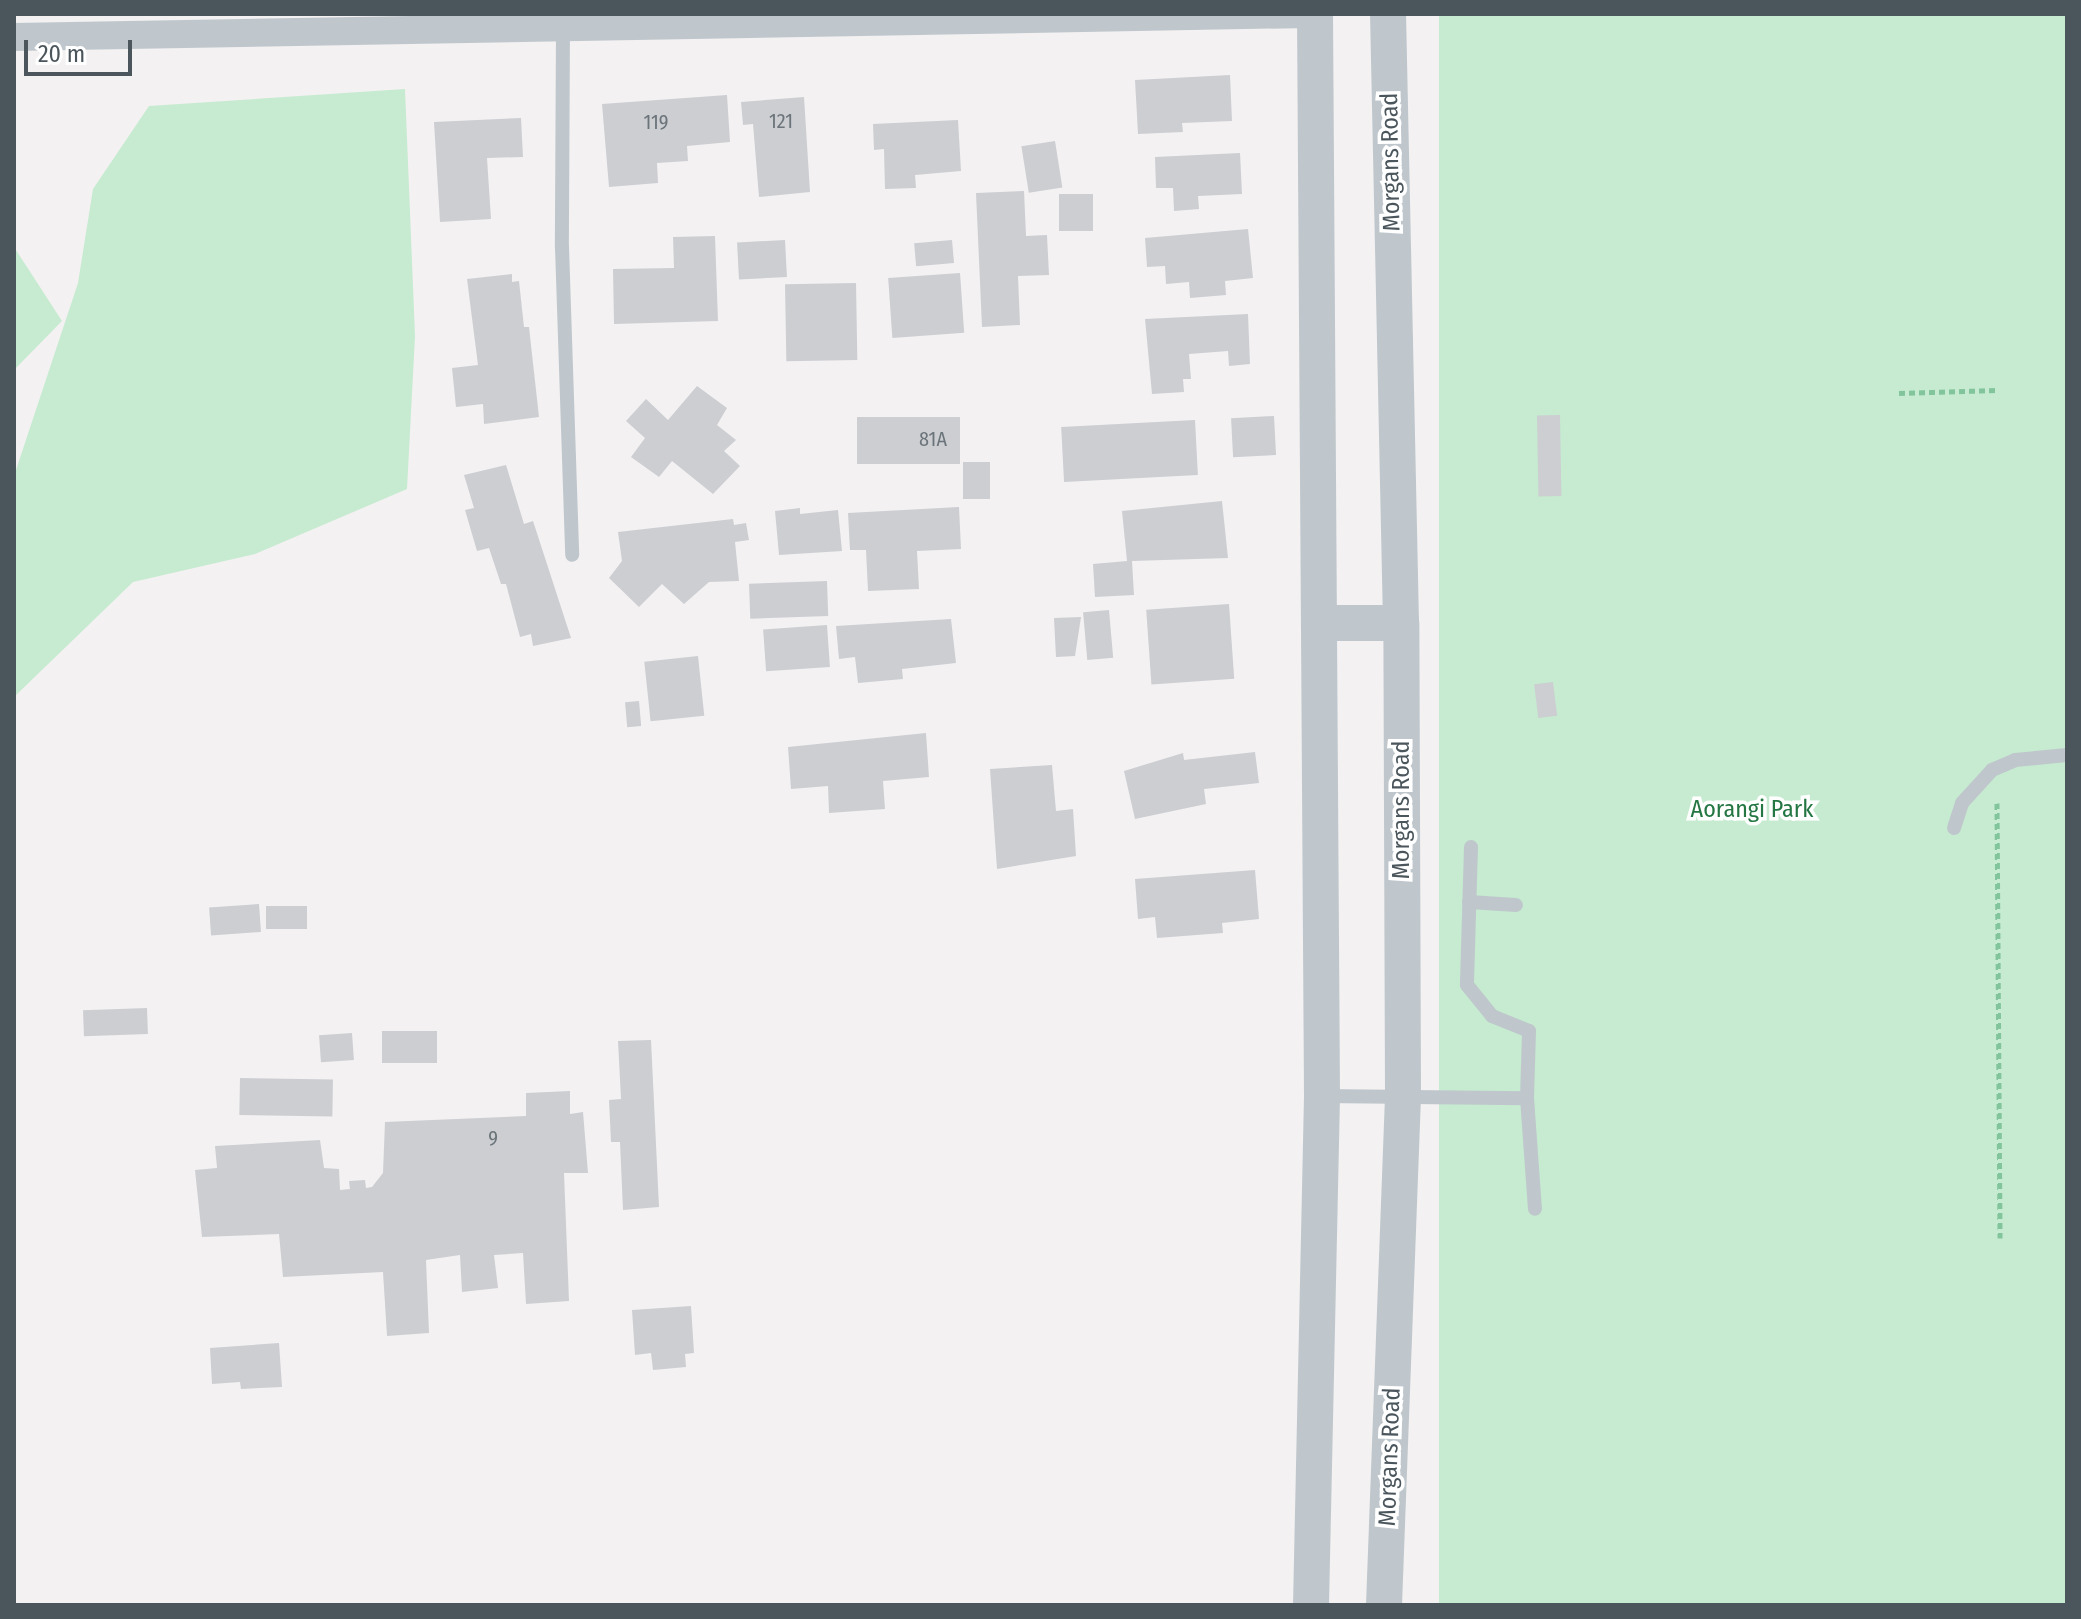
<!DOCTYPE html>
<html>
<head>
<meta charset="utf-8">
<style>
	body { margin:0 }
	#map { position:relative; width:2081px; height:1619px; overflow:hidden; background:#f3f1f2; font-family:"Fira Sans Condensed",sans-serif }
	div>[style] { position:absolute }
	.green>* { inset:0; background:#c6ebd0; transform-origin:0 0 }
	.building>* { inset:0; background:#ccced2; transform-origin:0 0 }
	.path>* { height:5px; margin-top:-2.5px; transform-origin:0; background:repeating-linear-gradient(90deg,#82c59c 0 6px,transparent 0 10px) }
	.service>* { height:14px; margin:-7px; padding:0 7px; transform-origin:7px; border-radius:7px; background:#bfc7cc }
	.minor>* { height:28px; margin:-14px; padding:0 14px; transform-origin:14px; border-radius:14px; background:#bfc7cc }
	.tertiary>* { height:36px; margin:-18px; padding:0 18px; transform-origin:18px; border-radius:18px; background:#bfc7cc }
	span { translate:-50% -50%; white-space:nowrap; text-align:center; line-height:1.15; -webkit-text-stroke:7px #fff; paint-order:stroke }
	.number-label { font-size:20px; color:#6b747a }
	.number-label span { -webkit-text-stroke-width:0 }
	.street-label { font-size:24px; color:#4b565c }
	.park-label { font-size:24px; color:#247643 }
	.frame { position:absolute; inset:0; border:16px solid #4b565c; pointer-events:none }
	.scale { position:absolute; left:24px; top:40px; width:108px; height:36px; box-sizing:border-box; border:4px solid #4b565c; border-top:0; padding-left:10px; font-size:24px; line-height:28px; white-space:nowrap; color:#4b565c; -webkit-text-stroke:6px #fff; paint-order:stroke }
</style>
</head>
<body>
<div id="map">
	<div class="green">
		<div style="left:1439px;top:14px;width:628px;height:1591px"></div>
		<div style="clip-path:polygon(405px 89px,415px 336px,407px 489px,255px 554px,133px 582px,14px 697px,14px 476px,78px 283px,93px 189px,149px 106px)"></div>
		<div style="clip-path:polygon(14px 247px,62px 321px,14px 370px)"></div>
	</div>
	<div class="building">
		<div style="clip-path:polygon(1230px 75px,1232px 121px,1182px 123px,1183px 132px,1138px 134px,1135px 80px)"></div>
		<div style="clip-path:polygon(727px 95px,730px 142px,687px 146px,688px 161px,657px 163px,658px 183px,609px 187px,602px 104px)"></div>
		<div style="clip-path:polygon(804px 97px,810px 192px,759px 197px,753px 124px,743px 125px,741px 102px)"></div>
		<div style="clip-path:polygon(521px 118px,523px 157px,487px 158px,491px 219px,440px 222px,434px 122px)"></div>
		<div style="clip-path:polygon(958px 120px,961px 171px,915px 175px,916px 188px,885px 189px,884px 149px,874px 150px,873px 124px)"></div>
		<div style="left:1055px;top:141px;width:47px;height:34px;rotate:81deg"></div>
		<div style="clip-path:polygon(1240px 153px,1242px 194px,1198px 196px,1199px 209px,1174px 211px,1173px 188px,1156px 188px,1155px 157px)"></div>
		<div style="clip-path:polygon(1024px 191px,1026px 236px,1047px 235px,1049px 275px,1018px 276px,1020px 325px,982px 327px,976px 193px)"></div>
		<div style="left:1059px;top:194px;width:34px;height:37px"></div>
		<div style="clip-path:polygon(1248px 229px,1253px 278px,1225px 281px,1226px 295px,1190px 298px,1189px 282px,1166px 284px,1165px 266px,1147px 267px,1145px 238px)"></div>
		<div style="clip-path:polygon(715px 236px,718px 321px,614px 324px,613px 269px,674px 268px,673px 237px)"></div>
		<div style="left:785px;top:240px;width:37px;height:48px;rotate:87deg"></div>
		<div style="left:952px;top:240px;width:23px;height:38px;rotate:85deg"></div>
		<div style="left:960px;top:273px;width:60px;height:72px;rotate:86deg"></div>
		<div style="clip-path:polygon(512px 274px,512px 282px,519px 281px,524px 327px,529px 327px,539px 417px,484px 424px,483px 404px,456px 407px,452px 368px,478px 365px,467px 279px)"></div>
		<div style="left:856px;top:283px;width:77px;height:71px;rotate:89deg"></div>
		<div style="clip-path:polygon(1248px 314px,1250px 364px,1229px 366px,1228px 351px,1189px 354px,1191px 379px,1183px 379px,1184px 392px,1152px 394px,1145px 319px)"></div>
		<div style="clip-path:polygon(697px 386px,727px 408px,717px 425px,736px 440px,724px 451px,740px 466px,713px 494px,672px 461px,659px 477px,631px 457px,645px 438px,626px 421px,646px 399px,668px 420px)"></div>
		<div style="left:1560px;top:415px;width:81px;height:23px;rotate:89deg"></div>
		<div style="left:1274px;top:416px;width:39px;height:43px;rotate:87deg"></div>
		<div style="left:857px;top:417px;width:103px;height:47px"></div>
		<div style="left:1195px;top:420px;width:55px;height:134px;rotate:87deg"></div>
		<div style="left:963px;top:462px;width:27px;height:37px"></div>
		<div style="clip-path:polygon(506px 465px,524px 524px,533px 521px,571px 638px,533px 646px,531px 634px,520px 637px,506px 584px,501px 584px,489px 548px,477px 551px,465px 510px,474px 508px,464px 475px)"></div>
		<div style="clip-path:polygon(1222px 501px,1228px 558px,1132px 561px,1134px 595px,1095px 597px,1093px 564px,1127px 561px,1122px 511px)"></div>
		<div style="clip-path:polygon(959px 507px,961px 549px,917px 551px,919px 589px,868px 591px,866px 550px,850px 550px,848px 513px)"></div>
		<div style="clip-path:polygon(800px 508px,800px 514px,838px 510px,842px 551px,779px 555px,775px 511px)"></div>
		<div style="clip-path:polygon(733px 519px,734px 525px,746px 523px,749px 540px,735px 542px,739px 581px,709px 582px,684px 604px,662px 584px,639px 607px,609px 578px,622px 561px,618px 532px)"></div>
		<div style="left:827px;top:581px;width:35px;height:78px;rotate:88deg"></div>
		<div style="left:1229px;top:604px;width:75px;height:83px;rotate:86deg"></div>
		<div style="left:1109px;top:610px;width:48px;height:26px;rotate:85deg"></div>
		<div style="clip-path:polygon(1081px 617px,1075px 656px,1056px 657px,1054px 618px)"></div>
		<div style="clip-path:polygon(951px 619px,956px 663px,902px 669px,903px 679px,858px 683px,855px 657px,839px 659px,836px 626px)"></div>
		<div style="left:827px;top:625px;width:42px;height:64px;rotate:86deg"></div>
		<div style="left:698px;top:656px;width:60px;height:54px;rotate:84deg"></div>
		<div style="left:1553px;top:682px;width:34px;height:19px;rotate:83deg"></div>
		<div style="left:639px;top:701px;width:25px;height:14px;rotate:85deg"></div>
		<div style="clip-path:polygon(926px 733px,929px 777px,883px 781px,885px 809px,829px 813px,828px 786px,791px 789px,788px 747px)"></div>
		<div style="clip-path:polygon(1255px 752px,1259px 783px,1204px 789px,1206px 804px,1135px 819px,1124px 771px,1183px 753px,1184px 760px)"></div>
		<div style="clip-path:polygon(1052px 765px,1056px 811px,1073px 809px,1076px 856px,997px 869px,990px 769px)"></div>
		<div style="clip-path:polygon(1255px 870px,1259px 919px,1222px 923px,1223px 933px,1157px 938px,1155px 917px,1138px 919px,1135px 879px)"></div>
		<div style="left:259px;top:904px;width:28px;height:50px;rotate:86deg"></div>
		<div style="left:266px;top:906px;width:41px;height:23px"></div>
		<div style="left:147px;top:1008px;width:26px;height:64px;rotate:88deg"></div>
		<div style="left:382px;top:1031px;width:55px;height:32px"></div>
		<div style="left:352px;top:1033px;width:27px;height:33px;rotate:86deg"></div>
		<div style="clip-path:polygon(651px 1040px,659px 1207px,623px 1210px,620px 1142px,611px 1142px,609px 1100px,621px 1099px,618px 1041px)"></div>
		<div style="left:240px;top:1078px;width:93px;height:37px;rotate:1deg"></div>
		<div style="clip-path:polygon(570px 1091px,570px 1114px,583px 1112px,588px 1173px,564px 1173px,569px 1301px,526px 1304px,523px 1253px,494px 1255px,498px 1288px,462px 1292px,460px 1255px,426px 1260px,429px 1333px,387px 1336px,383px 1272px,283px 1277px,279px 1234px,202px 1237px,195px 1170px,217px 1168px,215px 1146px,320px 1140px,324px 1168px,339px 1169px,340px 1190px,350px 1189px,349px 1181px,365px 1180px,366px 1188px,372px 1187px,383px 1173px,385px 1122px,526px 1116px,526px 1093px)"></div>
		<div style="clip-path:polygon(691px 1306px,694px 1353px,685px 1354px,686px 1367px,653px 1370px,651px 1353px,635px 1355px,632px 1310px)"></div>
		<div style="clip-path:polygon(279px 1343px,282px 1387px,241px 1389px,240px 1382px,212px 1384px,210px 1348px)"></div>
	</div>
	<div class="path">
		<div style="left:1899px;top:393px;width:98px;rotate:-1.8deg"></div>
		<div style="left:1997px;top:803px;width:435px;rotate:89.6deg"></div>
	</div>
	<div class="service">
		<div style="left:563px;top:27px;width:220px;rotate:90.3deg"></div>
		<div style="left:562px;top:247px;width:308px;rotate:88.1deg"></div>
		<div style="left:1954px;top:828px;width:26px;rotate:-72deg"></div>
		<div style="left:1962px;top:803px;width:45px;rotate:-47.7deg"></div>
		<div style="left:1992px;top:770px;width:25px;rotate:-23deg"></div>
		<div style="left:2015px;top:760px;width:52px;rotate:-5.5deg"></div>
		<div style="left:1471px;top:847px;width:138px;rotate:91.7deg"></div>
		<div style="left:1467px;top:985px;width:40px;rotate:51deg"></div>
		<div style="left:1492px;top:1016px;width:40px;rotate:22deg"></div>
		<div style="left:1529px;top:1031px;width:67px;rotate:91.7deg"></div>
		<div style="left:1469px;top:902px;width:47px;rotate:3.7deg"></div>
		<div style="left:1322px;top:1096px;width:205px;rotate:0.6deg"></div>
		<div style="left:1527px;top:1098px;width:111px;rotate:85.9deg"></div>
	</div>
	<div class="minor">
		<div style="left:14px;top:37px;width:1296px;rotate:-1.02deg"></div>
	</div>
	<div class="tertiary">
		<div style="left:1322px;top:623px;width:79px"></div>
		<div style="left:1311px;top:1605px;width:509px;rotate:-88.76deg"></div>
		<div style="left:1322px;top:1096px;width:1082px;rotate:-90.37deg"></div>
		<div style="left:1384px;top:1605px;width:509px;rotate:-87.86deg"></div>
		<div style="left:1403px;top:1096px;width:473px;rotate:-90.2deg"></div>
		<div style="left:1401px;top:623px;width:609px;rotate:-91.22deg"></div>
	</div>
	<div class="number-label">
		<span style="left:781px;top:121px">121</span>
		<span style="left:656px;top:122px">119</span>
		<span style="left:933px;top:439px">81A</span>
		<span style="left:493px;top:1138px">9</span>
	</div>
	<div class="street-label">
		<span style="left:1391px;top:162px;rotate:-91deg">Morgans Road</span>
		<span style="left:1402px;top:810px;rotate:-90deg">Morgans Road</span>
		<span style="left:1390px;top:1457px;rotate:-88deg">Morgans Road</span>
	</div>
	<div class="park-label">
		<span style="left:1752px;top:810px">Aorangi Park</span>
	</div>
	<div class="frame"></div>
	<div class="scale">20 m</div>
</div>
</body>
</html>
